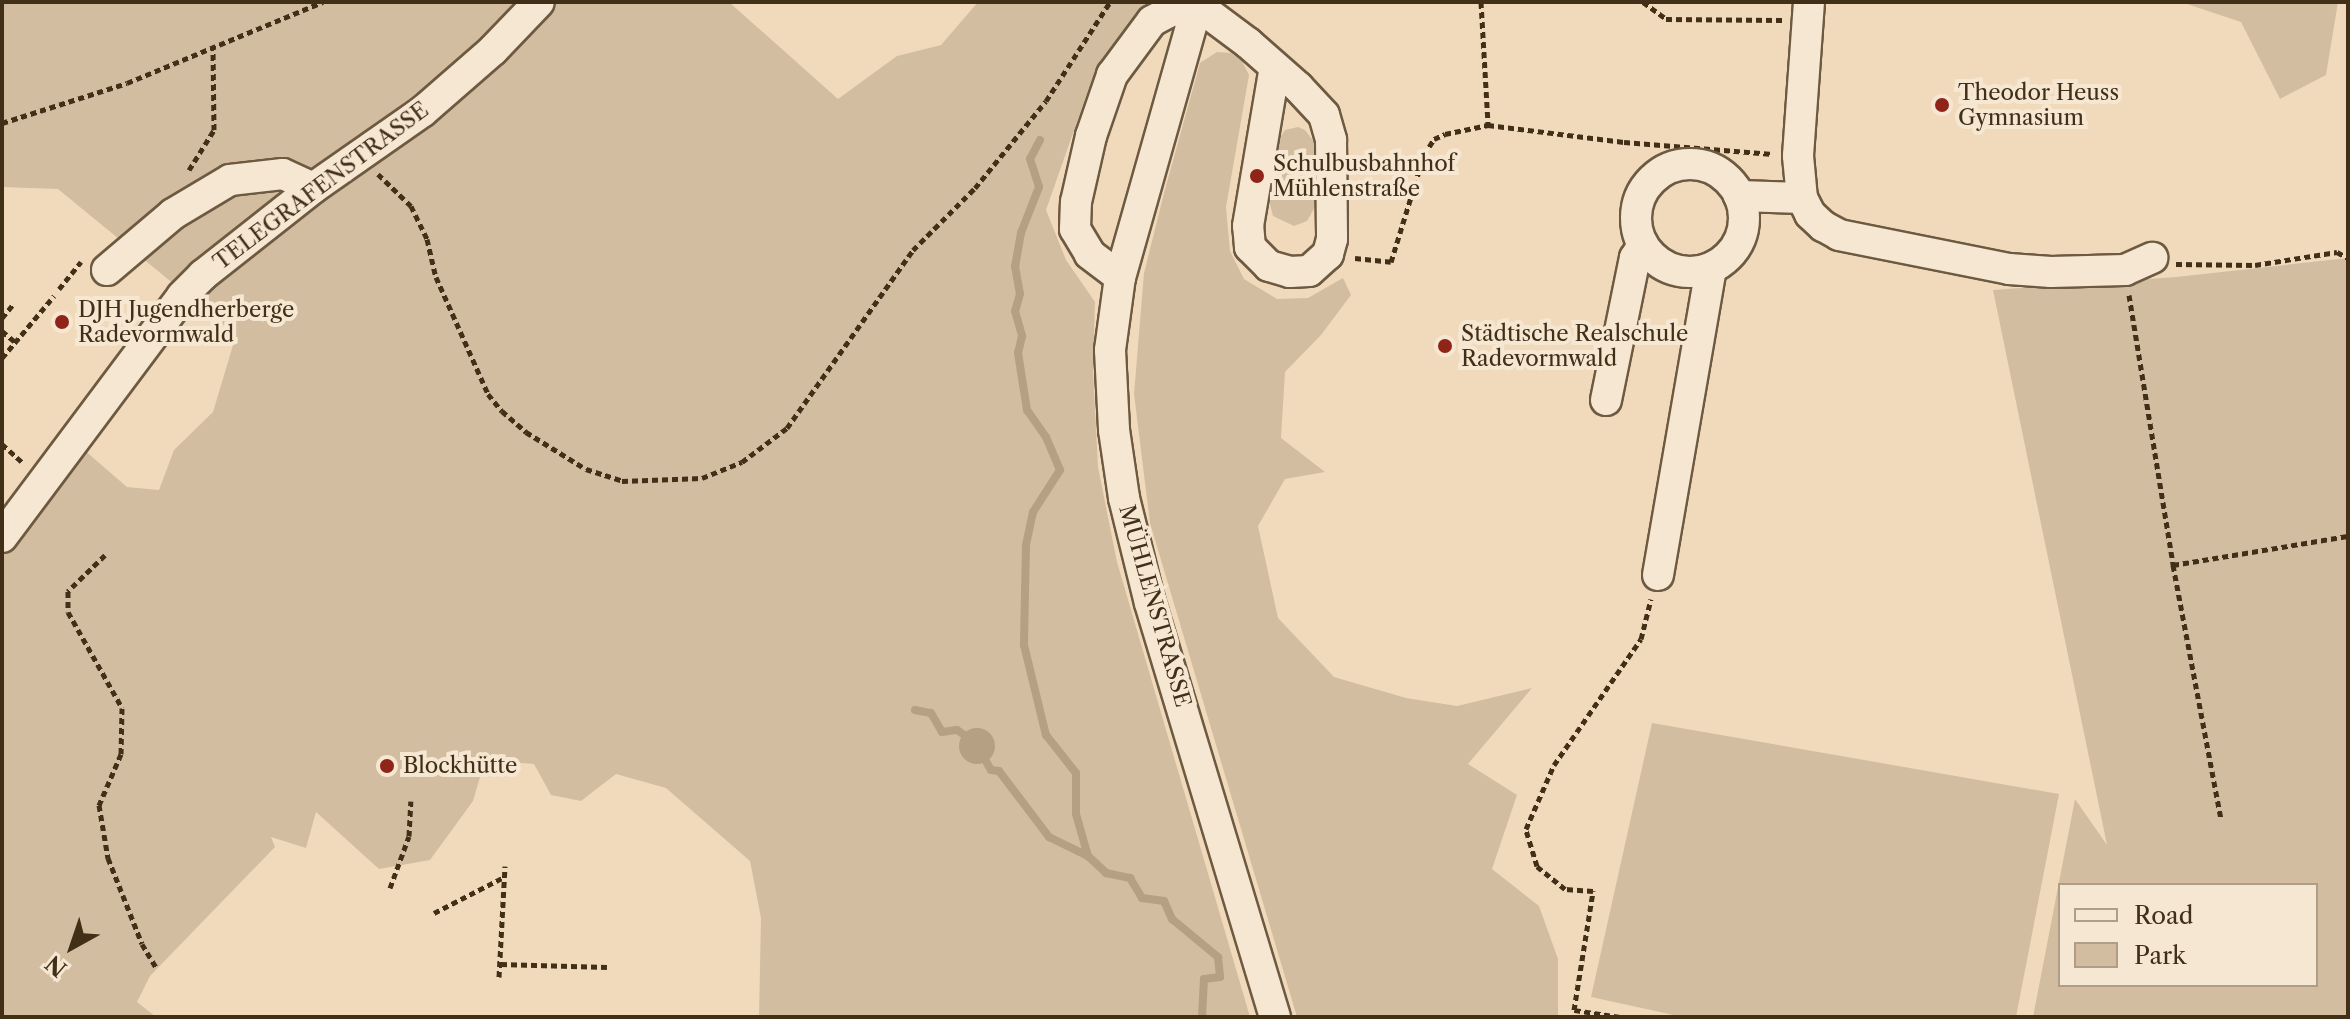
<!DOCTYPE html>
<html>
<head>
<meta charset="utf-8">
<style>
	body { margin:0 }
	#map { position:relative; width:2350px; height:1019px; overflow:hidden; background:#f1dabc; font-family:"Libre Caslon Text",serif }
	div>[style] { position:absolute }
	.green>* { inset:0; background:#d3bda0 }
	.water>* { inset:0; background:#b5a084 }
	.round { border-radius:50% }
	.stream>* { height:8px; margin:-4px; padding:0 4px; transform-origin:4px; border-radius:4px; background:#b5a084 }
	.path>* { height:5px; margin-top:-2.5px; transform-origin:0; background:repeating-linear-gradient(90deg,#412f18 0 6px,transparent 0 10px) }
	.roads { filter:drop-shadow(2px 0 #6d5a41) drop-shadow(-2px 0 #6d5a41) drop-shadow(0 2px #6d5a41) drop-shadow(0 -2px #6d5a41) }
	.minor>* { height:30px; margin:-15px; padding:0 15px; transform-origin:15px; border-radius:15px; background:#f6e7d3 }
	.minor>.ring { margin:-15px; padding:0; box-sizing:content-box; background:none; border:30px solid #f6e7d3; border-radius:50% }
	.dots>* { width:22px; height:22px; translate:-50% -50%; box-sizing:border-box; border:4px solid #f6e7d3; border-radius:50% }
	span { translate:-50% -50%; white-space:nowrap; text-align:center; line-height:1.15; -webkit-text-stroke:8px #f6e7d3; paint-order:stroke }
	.poi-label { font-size:22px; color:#412f18 }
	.left { translate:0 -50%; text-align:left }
	.street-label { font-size:22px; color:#412f18 }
	.frame { position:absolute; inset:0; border:4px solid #412f18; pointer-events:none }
	.legend { position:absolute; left:2058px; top:883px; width:260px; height:104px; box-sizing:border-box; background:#f6e7d3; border:2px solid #ae9d88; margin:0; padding:10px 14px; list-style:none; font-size:24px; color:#412f18 }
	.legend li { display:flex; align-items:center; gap:16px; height:40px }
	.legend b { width:40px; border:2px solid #ae9d88 }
	.north { position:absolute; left:32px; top:907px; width:80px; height:80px; -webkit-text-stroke:6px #f6e7d3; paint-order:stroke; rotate:220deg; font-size:22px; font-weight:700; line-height:32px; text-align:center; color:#412f18 }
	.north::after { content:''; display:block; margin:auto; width:28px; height:36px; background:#412f18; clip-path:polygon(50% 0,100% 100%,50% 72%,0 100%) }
</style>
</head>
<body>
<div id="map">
	<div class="green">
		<div style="clip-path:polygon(2px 2px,729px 2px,838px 99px,897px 56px,941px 45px,978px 2px,1169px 2px,1133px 20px,1092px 79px,1046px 210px,1066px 260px,1095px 302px,1093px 370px,1098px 467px,1117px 562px,1250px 1017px,759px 1017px,761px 918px,750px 861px,666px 788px,616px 774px,581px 801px,551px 795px,534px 764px,485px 760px,473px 801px,430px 860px,379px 869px,316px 812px,306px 848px,271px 837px,275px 847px,150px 976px,137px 1002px,156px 1017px,2px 1017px,2px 542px,76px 443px,127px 487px,159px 490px,174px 450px,213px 412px,236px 335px,58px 189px,2px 187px)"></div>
		<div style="clip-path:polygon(2181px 2px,2338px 2px,2326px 75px,2280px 99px,2241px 22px)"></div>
		<div style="clip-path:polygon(1217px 52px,1231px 53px,1242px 61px,1249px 75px,1226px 207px,1230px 251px,1244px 279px,1277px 299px,1308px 298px,1343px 278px,1351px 295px,1321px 335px,1285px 372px,1281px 438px,1325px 472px,1285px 479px,1258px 526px,1278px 618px,1334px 677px,1406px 698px,1457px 706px,1532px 688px,1468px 764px,1517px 795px,1492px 869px,1539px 906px,1558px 959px,1558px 1017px,1297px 1017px,1150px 523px,1134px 394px,1144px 273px,1164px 193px,1200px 63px)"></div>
		<div style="clip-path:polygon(1298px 127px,1305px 130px,1314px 142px,1315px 207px,1307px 221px,1294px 226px,1273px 216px,1269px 200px,1281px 136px,1285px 130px)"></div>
		<div style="clip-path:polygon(evenodd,2348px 258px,2348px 1017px,2033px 1017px,2075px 799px,2107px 845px,1993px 290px,2176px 277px,2348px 258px,2060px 885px,2316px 885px,2316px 985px,2060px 985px,2060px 885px)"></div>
		<div style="clip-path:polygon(1652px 723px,2059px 794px,2016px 1017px,1683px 1017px,1591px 997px)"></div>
	</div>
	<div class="water">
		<div class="round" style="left:959px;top:728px;width:36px;height:36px"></div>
	</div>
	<div class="stream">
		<div style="left:1040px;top:140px;width:21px;rotate:118deg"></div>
		<div style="left:1030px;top:159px;width:29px;rotate:72deg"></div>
		<div style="left:1039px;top:187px;width:49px;rotate:111.4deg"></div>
		<div style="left:1021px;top:233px;width:34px;rotate:100deg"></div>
		<div style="left:1015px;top:266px;width:28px;rotate:80deg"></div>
		<div style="left:1020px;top:294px;width:18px;rotate:106deg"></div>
		<div style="left:1015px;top:311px;width:26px;rotate:74deg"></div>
		<div style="left:1022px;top:336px;width:17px;rotate:103deg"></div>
		<div style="left:1018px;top:353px;width:58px;rotate:81deg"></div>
		<div style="left:1027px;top:410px;width:33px;rotate:55deg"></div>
		<div style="left:1046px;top:437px;width:36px;rotate:67deg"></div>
		<div style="left:1060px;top:470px;width:50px;rotate:122.7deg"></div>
		<div style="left:1033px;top:512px;width:35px;rotate:102deg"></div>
		<div style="left:1026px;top:546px;width:99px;rotate:91.2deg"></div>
		<div style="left:1024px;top:645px;width:93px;rotate:76.3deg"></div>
		<div style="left:1046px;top:735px;width:48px;rotate:51.7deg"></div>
		<div style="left:1076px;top:773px;width:41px;rotate:90deg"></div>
		<div style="left:1076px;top:814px;width:44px;rotate:74.1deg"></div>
		<div style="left:1088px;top:856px;width:25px;rotate:43deg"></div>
		<div style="left:1106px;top:873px;width:25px;rotate:12deg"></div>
		<div style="left:1130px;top:878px;width:23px;rotate:59deg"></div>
		<div style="left:1142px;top:898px;width:22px;rotate:8deg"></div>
		<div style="left:1164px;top:901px;width:20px;rotate:66deg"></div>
		<div style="left:1172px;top:919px;width:60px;rotate:39.6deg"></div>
		<div style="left:1218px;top:957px;width:20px;rotate:84deg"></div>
		<div style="left:1220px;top:977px;width:16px;rotate:173deg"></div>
		<div style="left:1204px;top:979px;width:38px;rotate:93deg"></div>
		<div style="left:915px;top:710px;width:16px;rotate:11deg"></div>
		<div style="left:931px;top:713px;width:22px;rotate:60deg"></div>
		<div style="left:942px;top:732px;width:15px;rotate:-8deg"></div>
		<div style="left:957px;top:730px;width:18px;rotate:34deg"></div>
		<div style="left:982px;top:754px;width:18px;rotate:61deg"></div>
		<div style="left:991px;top:770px;width:8px;rotate:7deg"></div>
		<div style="left:999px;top:771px;width:83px;rotate:52.9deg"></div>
		<div style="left:1049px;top:837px;width:43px;rotate:26deg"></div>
	</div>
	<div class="path">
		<div style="left:1481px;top:2px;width:123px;rotate:86.7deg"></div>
		<div style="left:1643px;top:2px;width:29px;rotate:36deg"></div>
		<div style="left:1666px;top:19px;width:116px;rotate:0.5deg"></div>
		<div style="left:2px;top:123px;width:131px;rotate:-17.7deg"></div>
		<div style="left:127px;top:83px;width:212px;rotate:-22.5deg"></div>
		<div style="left:189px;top:170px;width:47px;rotate:-58deg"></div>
		<div style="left:214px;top:130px;width:83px;rotate:-90.7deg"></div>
		<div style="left:378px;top:174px;width:46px;rotate:44.1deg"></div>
		<div style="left:411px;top:206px;width:37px;rotate:64deg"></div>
		<div style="left:427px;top:239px;width:39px;rotate:77deg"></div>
		<div style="left:436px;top:277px;width:128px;rotate:66deg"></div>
		<div style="left:488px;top:394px;width:22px;rotate:51deg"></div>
		<div style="left:502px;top:411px;width:32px;rotate:41deg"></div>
		<div style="left:526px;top:432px;width:70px;rotate:31.7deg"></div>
		<div style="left:586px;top:469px;width:38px;rotate:18deg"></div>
		<div style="left:622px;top:481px;width:80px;rotate:-2.1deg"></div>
		<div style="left:702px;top:478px;width:43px;rotate:-21.8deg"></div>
		<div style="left:742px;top:462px;width:56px;rotate:-37.1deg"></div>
		<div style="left:787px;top:428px;width:218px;rotate:-54.7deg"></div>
		<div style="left:913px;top:250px;width:88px;rotate:-45deg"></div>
		<div style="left:975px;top:188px;width:112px;rotate:-50.8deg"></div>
		<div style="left:1046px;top:101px;width:118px;rotate:-57.1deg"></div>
		<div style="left:1355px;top:258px;width:36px;rotate:6deg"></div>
		<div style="left:1391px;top:262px;width:112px;rotate:-72.9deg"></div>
		<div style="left:1424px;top:155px;width:19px;rotate:-58deg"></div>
		<div style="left:1434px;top:139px;width:12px;rotate:-24deg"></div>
		<div style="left:1445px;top:134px;width:44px;rotate:-11.8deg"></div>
		<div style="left:1488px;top:125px;width:137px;rotate:7.1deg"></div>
		<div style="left:1624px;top:142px;width:149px;rotate:4.6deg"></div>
		<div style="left:2176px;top:264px;width:79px;rotate:0.7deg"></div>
		<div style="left:2255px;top:265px;width:83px;rotate:-9deg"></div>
		<div style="left:2337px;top:252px;width:13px;rotate:29deg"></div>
		<div style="left:59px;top:289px;width:35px;rotate:-51deg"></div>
		<div style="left:2129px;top:295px;width:274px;rotate:80.7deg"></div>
		<div style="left:2173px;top:565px;width:258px;rotate:79.3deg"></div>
		<div style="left:2px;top:318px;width:19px;rotate:-51deg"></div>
		<div style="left:2px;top:331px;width:17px;rotate:40deg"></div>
		<div style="left:2px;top:358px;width:81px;rotate:-50deg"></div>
		<div style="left:2px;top:444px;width:28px;rotate:42deg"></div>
		<div style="left:105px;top:555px;width:52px;rotate:135.8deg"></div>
		<div style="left:68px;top:591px;width:21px;rotate:90deg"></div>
		<div style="left:68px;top:612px;width:110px;rotate:60.6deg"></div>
		<div style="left:122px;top:708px;width:46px;rotate:91.2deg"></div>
		<div style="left:121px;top:754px;width:56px;rotate:113.3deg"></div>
		<div style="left:99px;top:805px;width:54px;rotate:80.4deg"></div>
		<div style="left:108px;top:858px;width:92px;rotate:68.4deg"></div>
		<div style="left:142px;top:944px;width:29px;rotate:59deg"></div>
		<div style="left:2173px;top:565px;width:177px;rotate:-9.4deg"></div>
		<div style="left:390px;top:888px;width:55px;rotate:-69.9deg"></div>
		<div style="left:409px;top:836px;width:35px;rotate:-87deg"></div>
		<div style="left:434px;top:913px;width:79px;rotate:-27.2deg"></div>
		<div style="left:501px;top:964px;width:106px;rotate:1.6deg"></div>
		<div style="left:499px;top:977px;width:111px;rotate:-86.9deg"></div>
		<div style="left:1620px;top:1017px;width:47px;rotate:-171.3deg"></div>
		<div style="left:1574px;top:1010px;width:121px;rotate:-80.9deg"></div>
		<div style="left:1593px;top:891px;width:28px;rotate:-176deg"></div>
		<div style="left:1565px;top:889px;width:36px;rotate:-141deg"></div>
		<div style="left:1537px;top:866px;width:39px;rotate:-107deg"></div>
		<div style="left:1526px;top:829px;width:70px;rotate:-66.4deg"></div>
		<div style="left:1554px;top:765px;width:153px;rotate:-55.4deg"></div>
		<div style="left:1641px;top:639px;width:41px;rotate:-76deg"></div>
	</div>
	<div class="roads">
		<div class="minor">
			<div style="left:1198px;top:2px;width:286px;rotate:105.8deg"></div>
			<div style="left:1120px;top:277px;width:74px;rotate:97.8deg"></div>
			<div style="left:1110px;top:350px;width:80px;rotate:87.1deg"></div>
			<div style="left:1114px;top:430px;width:69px;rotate:81.6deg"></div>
			<div style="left:1124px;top:498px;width:108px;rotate:76.1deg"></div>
			<div style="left:1150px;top:603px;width:432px;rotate:73.2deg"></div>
			<div style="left:1809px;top:2px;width:154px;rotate:94.1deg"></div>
			<div style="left:1798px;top:156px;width:42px;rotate:84.6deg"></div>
			<div style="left:1802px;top:198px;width:18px;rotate:63deg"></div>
			<div style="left:1810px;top:214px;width:18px;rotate:43deg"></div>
			<div style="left:1823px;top:226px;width:18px;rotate:29deg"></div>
			<div style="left:1839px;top:235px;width:173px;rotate:11.3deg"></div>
			<div style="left:2009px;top:269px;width:42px;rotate:4.1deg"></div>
			<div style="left:2051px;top:272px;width:74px;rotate:-1.5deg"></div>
			<div style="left:2125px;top:270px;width:30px;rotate:-24deg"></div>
			<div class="ring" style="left:1636px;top:164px;width:78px;height:78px"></div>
			<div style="left:1739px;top:196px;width:63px;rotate:1.8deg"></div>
			<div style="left:107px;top:270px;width:87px;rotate:-40.3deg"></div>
			<div style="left:173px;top:214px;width:66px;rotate:-30.8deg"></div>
			<div style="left:230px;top:180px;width:53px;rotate:-6.5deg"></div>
			<div style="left:283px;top:174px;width:33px;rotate:25deg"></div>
			<div style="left:1120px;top:277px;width:38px;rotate:-143deg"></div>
			<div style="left:1090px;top:254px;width:29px;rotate:-121deg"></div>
			<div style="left:1075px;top:229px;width:27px;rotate:-88deg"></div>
			<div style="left:1076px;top:202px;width:68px;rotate:-77.2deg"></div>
			<div style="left:1091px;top:136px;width:65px;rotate:-71deg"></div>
			<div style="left:1112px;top:75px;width:67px;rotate:-53.5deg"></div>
			<div style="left:1152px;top:21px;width:19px;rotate:-28deg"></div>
			<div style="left:1169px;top:12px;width:29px;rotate:-14deg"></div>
			<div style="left:1197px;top:5px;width:64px;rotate:36.7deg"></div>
			<div style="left:1248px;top:43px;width:67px;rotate:41.3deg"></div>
			<div style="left:1298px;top:87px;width:38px;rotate:47deg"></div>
			<div style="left:1324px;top:115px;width:26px;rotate:74deg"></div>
			<div style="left:1331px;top:140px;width:99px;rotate:89.4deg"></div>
			<div style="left:1332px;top:239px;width:16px;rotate:105deg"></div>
			<div style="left:1328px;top:254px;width:25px;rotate:138deg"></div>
			<div style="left:1309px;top:271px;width:19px;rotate:177deg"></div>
			<div style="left:1290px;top:272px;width:22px;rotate:-164deg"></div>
			<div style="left:1269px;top:266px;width:27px;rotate:-135deg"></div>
			<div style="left:1250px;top:247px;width:21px;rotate:-95deg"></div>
			<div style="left:1248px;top:226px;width:161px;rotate:-80.4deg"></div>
			<div style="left:1606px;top:400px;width:145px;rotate:-78.5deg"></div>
			<div style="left:1635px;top:258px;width:15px;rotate:-58deg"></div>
			<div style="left:2px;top:537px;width:301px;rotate:-53.2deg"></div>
			<div style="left:182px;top:296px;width:30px;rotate:-45deg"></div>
			<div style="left:203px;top:275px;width:140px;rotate:-38.3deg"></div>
			<div style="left:313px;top:188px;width:133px;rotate:-34.9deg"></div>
			<div style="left:422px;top:112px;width:94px;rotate:-41.1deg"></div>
			<div style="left:493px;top:50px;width:66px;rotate:-46.2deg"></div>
			<div style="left:1658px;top:575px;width:312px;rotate:-80.2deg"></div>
		</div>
	</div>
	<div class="dots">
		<div style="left:1942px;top:105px;background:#8f2418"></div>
		<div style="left:1257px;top:176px;background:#8f2418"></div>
		<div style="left:62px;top:322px;background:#8f2418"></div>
		<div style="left:1445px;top:346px;background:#8f2418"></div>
		<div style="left:387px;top:766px;background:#8f2418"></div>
	</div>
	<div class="poi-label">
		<span class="left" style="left:1958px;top:105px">Theodor Heuss<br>Gymnasium</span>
		<span class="left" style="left:1273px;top:176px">Schulbusbahnhof<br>Mühlenstraße</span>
		<span class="left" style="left:78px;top:322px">DJH Jugendherberge<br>Radevormwald</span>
		<span class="left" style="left:1461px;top:346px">Städtische Realschule<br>Radevormwald</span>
		<span class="left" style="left:403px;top:766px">Blockhütte</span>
	</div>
	<div class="street-label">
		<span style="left:321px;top:186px;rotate:-37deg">TELEGRAFENSTRASSE</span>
		<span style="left:1155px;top:606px;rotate:74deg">MÜHLENSTRASSE</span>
	</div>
	<div class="frame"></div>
	<ul class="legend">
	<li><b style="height:10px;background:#f6e7d3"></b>Road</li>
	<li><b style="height:22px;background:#d3bda0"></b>Park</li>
	</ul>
	<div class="north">N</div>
</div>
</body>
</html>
